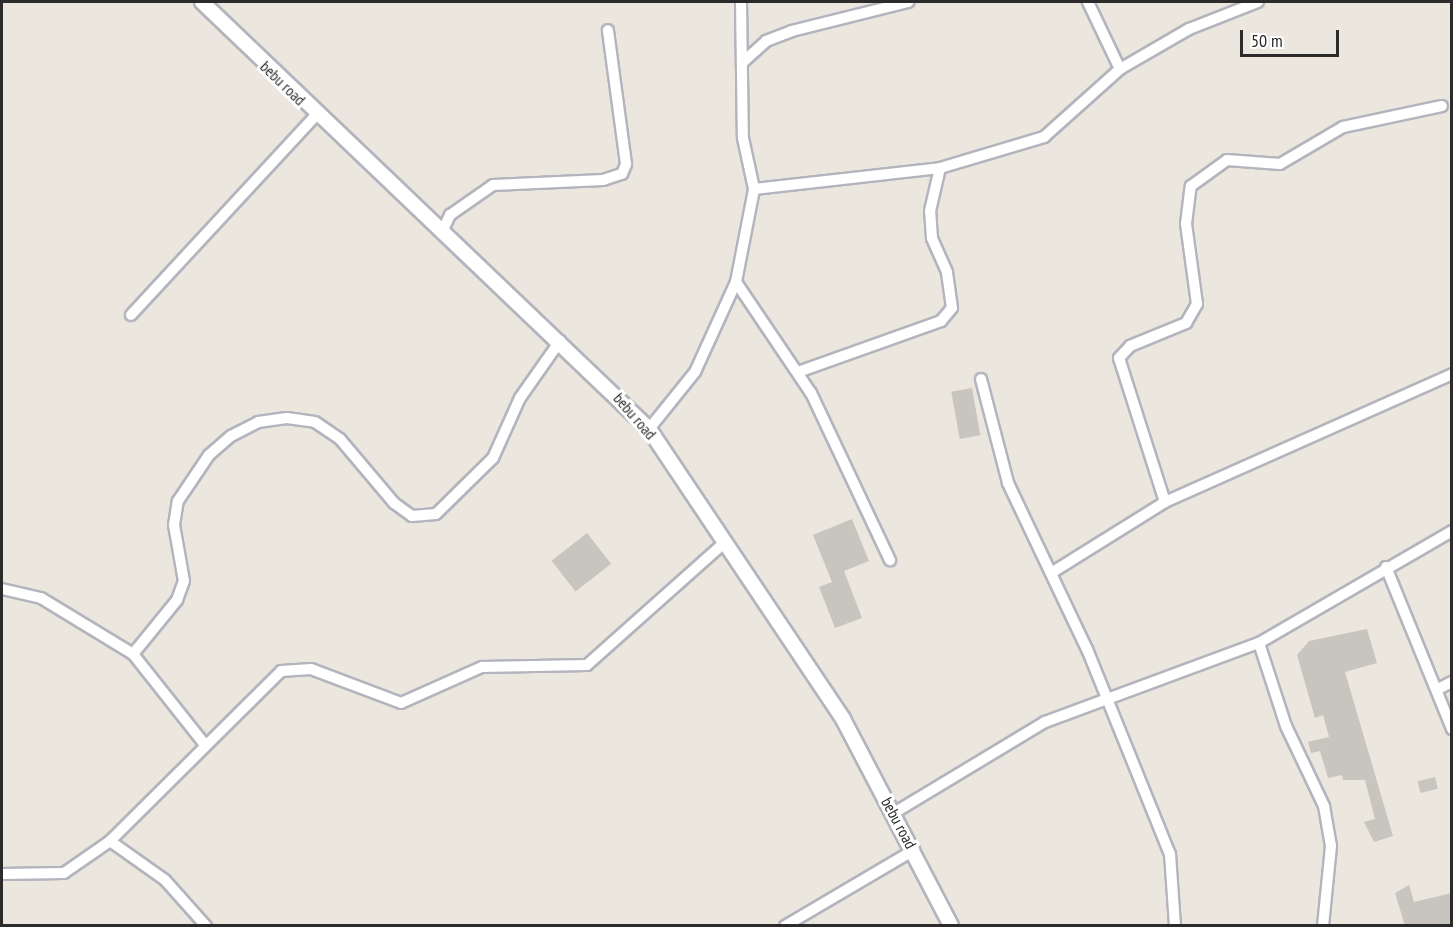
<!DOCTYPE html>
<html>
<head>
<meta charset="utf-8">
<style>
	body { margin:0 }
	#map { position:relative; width:1453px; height:927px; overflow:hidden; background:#ebe7df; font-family:"PT Sans Narrow",sans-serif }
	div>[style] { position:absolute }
	.building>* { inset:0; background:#c7c5be; transform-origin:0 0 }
	.roads { filter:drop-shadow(2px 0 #b3b4bd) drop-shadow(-2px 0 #b3b4bd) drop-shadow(0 2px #b3b4bd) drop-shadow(0 -2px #b3b4bd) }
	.minor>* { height:10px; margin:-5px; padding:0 5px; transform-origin:5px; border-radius:5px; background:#fff }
	.tertiary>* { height:14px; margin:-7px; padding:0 7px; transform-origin:7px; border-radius:7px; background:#fff }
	span { translate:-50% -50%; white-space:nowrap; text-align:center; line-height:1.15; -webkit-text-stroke:6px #fff; paint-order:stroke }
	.street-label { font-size:16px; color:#2b2b2b }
	.frame { position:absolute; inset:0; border:3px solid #2b2b2b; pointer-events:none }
	.scale { position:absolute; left:1240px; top:30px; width:99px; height:27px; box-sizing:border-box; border:3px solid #2b2b2b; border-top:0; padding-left:8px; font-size:18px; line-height:21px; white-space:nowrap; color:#2b2b2b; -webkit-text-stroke:4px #fff; paint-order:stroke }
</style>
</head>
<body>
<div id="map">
	<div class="building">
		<div style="left:972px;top:388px;width:48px;height:21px;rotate:80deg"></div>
		<div style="clip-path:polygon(852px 519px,869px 561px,844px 571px,862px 618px,835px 628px,819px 587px,832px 582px,813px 535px)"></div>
		<div style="left:587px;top:533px;width:39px;height:45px;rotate:52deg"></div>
		<div style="clip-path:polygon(1367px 629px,1377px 663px,1345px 672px,1393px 836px,1374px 842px,1364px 822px,1375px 819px,1365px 780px,1343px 780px,1342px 775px,1328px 778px,1320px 751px,1311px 753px,1308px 742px,1329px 737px,1323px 715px,1315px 718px,1297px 655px,1309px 641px)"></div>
		<div style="left:1435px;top:777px;width:12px;height:18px;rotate:76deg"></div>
		<div style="clip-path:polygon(1409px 885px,1414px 902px,1452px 893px,1452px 924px,1405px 926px,1395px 893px)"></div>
	</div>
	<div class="roads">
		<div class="minor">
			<div style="left:741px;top:2px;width:136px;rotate:89.2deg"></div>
			<div style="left:743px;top:138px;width:52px;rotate:77.8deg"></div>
			<div style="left:1088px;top:2px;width:74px;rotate:64.5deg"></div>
			<div style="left:743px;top:62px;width:31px;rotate:-42deg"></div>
			<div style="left:766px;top:41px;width:28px;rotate:-21deg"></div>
			<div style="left:792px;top:31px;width:120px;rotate:-14deg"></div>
			<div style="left:442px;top:232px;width:19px;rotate:-65deg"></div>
			<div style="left:450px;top:215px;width:52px;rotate:-34.9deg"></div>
			<div style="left:493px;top:185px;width:110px;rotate:-2.6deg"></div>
			<div style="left:603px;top:180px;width:20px;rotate:-18deg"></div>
			<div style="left:622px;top:174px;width:11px;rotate:-68deg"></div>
			<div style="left:626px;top:164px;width:135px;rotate:-97.7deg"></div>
			<div style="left:736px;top:282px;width:134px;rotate:56deg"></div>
			<div style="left:811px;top:393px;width:185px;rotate:64.7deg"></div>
			<div style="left:131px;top:315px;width:272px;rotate:-47.2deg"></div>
			<div style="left:798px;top:372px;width:152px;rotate:-19.6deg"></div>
			<div style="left:941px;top:321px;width:17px;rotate:-50deg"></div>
			<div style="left:952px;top:308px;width:36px;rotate:-98deg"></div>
			<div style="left:947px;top:272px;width:37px;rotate:-114deg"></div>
			<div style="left:932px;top:238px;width:27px;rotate:-94deg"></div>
			<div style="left:930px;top:211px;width:44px;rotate:-76.9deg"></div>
			<div style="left:981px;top:379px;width:107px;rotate:75.4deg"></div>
			<div style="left:1008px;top:483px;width:184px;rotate:64.6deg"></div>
			<div style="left:1087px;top:649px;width:221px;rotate:68deg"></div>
			<div style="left:1170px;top:854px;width:72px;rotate:86deg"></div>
			<div style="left:649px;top:429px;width:73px;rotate:-51.1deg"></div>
			<div style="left:695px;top:372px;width:99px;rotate:-65.5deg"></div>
			<div style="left:736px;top:282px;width:95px;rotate:-79deg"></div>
			<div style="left:754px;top:189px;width:187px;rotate:-6.4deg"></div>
			<div style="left:940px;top:168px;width:109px;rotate:-16.6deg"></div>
			<div style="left:1044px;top:137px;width:102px;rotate:-41.8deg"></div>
			<div style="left:1120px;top:69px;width:80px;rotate:-30.1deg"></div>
			<div style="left:1189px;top:29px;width:74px;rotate:-21.4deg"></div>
			<div style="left:1165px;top:502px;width:151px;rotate:-107.7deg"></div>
			<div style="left:1119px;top:358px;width:16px;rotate:-47deg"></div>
			<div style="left:1130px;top:346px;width:61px;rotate:-22.3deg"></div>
			<div style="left:1186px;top:323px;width:22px;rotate:-60deg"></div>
			<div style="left:1197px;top:304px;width:81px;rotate:-97.8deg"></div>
			<div style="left:1186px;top:224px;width:38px;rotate:-83deg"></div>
			<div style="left:1191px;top:186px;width:44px;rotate:-35.8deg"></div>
			<div style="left:1227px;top:160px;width:53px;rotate:4.3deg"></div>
			<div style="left:1280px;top:164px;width:73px;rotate:-30.4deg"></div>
			<div style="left:1343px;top:127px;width:101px;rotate:-12deg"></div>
			<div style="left:1386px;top:567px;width:175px;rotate:67.8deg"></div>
			<div style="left:1051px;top:573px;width:134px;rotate:-31.9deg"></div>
			<div style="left:1165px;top:502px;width:314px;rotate:-24deg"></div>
			<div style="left:2px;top:589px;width:40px;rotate:13deg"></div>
			<div style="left:41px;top:598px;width:108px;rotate:31.3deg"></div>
			<div style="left:133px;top:654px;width:117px;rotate:51.6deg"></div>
			<div style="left:1259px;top:643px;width:87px;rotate:72deg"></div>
			<div style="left:1286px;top:726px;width:89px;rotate:64.6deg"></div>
			<div style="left:1324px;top:806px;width:41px;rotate:80.1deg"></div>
			<div style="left:1331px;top:846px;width:80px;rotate:95.7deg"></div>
			<div style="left:133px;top:654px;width:70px;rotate:-50.8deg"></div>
			<div style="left:177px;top:600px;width:20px;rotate:-70deg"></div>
			<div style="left:184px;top:581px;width:57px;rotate:-100.1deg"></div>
			<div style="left:174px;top:525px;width:24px;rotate:-81deg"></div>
			<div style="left:178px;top:501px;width:55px;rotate:-56deg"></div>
			<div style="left:209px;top:455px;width:29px;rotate:-41deg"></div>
			<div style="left:231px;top:436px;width:30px;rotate:-27deg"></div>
			<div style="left:258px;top:422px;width:29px;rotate:-8deg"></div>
			<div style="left:287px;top:418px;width:28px;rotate:8deg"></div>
			<div style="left:315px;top:422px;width:30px;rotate:34deg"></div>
			<div style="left:340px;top:439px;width:84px;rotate:49.8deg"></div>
			<div style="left:394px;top:503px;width:22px;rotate:36deg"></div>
			<div style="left:412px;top:516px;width:24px;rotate:-5deg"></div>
			<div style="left:436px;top:514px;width:80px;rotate:-44.5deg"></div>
			<div style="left:493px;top:458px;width:66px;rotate:-65.8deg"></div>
			<div style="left:520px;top:398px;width:70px;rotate:-54.9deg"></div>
			<div style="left:1438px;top:689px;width:16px;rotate:-27deg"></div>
			<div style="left:894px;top:813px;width:176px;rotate:-31.1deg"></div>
			<div style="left:1045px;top:722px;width:228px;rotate:-20.3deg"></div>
			<div style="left:1259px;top:643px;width:223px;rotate:-30.1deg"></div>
			<div style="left:110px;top:841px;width:67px;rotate:35.3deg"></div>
			<div style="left:165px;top:880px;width:62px;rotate:48.3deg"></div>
			<div style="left:2px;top:874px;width:62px;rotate:-0.9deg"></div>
			<div style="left:64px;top:873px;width:56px;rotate:-34.8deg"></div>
			<div style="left:110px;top:841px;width:241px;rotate:-44.8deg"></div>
			<div style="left:281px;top:671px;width:30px;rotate:-4deg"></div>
			<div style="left:311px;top:669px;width:96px;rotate:20.7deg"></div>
			<div style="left:401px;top:703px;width:89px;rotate:-24deg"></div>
			<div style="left:482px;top:667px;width:105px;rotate:-1.1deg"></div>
			<div style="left:587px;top:665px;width:185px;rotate:-41.7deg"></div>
			<div style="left:785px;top:926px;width:150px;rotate:-30.5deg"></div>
		</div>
		<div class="tertiary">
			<div style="left:202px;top:2px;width:618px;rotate:43.69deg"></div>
			<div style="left:649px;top:429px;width:349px;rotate:56.2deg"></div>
			<div style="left:843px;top:719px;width:233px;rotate:62.4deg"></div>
		</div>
	</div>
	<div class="street-label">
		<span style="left:283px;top:83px;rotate:44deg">bebu road</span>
		<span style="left:635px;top:416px;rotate:49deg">bebu road</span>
		<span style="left:899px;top:823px;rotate:62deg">bebu road</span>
	</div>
	<div class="frame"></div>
	<div class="scale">50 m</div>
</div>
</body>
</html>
